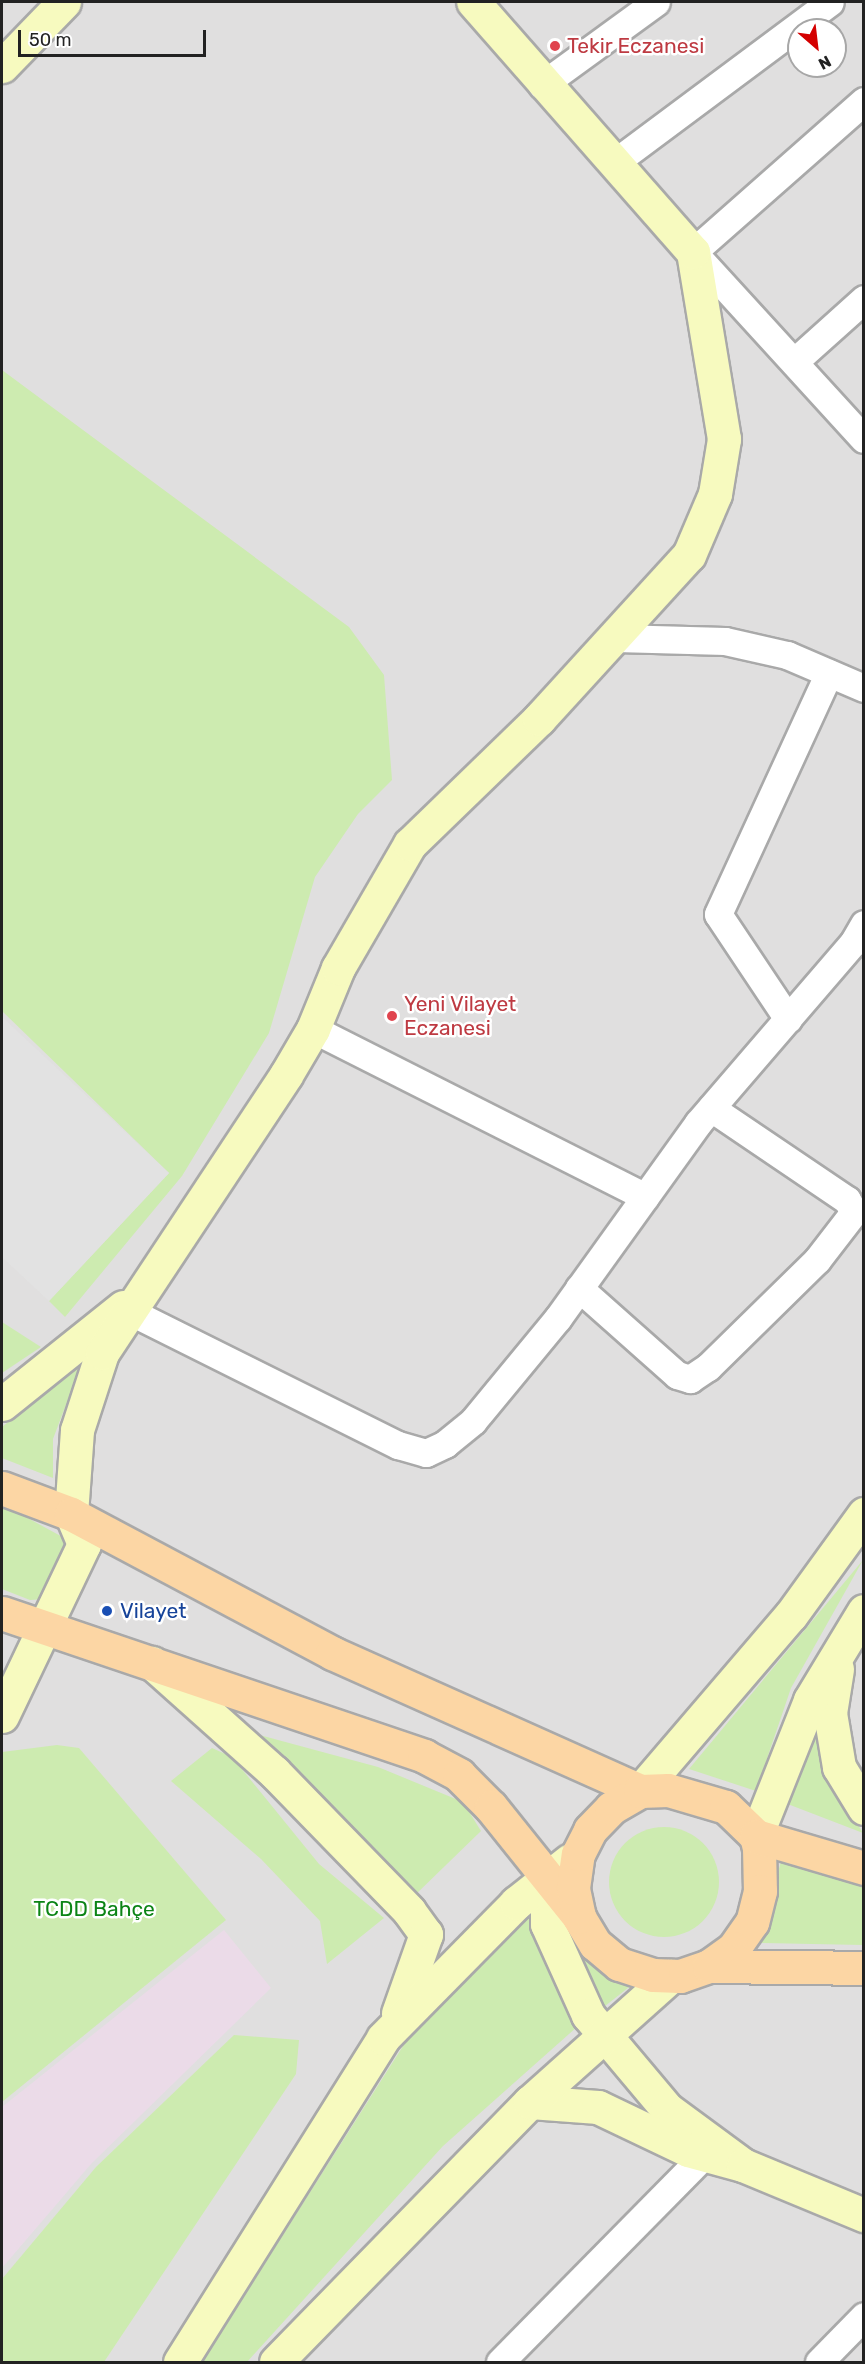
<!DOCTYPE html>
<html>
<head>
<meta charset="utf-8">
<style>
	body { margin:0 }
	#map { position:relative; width:865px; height:2364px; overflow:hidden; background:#f2efe9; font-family:Rubik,sans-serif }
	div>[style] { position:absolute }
	.residential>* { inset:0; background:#e0dfdf }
	.industrial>* { inset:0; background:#ebdbe8 }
	.grass>* { inset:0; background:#cdebb0 }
	.round { border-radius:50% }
	.parking>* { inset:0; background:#e2e2e2 }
	.roads { filter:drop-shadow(2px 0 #a9a9a9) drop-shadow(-2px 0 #a9a9a9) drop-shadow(0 2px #a9a9a9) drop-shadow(0 -2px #a9a9a9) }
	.street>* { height:27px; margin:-13.5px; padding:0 13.5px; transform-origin:13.5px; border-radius:13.5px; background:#fff }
	.secondary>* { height:33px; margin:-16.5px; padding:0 16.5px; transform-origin:16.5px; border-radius:16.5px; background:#f7fabf }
	.primary>* { height:33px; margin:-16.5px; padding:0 16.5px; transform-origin:16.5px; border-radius:16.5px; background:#fcd6a4 }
	.dots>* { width:16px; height:16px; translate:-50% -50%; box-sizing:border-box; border:3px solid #fff; border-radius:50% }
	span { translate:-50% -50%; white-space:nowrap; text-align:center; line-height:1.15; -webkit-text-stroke:5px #fff; paint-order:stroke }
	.health-label { font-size:21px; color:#be3a42 }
	.left { translate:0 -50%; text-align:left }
	.transit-label { font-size:21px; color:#164399 }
	.park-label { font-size:21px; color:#0c8416 }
	.frame { position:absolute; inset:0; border:3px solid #222; pointer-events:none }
	.north { position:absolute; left:787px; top:18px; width:60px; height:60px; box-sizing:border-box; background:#fff; border:2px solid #a7a7a7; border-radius:50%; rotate:152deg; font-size:16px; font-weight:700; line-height:24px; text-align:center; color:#222 }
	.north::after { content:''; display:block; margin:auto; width:21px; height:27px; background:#d40000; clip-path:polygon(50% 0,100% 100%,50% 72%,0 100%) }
	.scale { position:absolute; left:18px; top:30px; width:188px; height:27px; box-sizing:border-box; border:3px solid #222; border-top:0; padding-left:8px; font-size:18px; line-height:21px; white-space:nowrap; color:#222; -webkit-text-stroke:4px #fff; paint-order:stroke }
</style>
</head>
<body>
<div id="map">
	<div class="residential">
		<div style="clip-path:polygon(evenodd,2px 2px,863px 2px,863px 2362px,2px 2362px,2px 2px,799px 30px,835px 30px,835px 66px,799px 66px,799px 30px)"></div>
	</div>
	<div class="industrial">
		<div style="clip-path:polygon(224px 1930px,271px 1988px,91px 2164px,2px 2268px,2px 2107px)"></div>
	</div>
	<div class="grass">
		<div style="clip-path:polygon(2px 370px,349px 627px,384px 675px,392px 780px,358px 814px,315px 877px,269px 1033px,182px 1176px,65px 1317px,49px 1301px,169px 1173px,2px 1011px)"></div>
		<div style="clip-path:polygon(2px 1322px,41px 1347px,2px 1373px)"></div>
		<div style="clip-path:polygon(110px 1324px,76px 1378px,53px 1439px,53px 1478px,2px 1458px,2px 1427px,68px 1374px)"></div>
		<div style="clip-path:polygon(2px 1504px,68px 1540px,45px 1599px,30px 1600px,2px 1589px)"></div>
		<div style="clip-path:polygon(863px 1560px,791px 1688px,756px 1791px,689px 1769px)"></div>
		<div style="clip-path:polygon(823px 1686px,838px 1793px,863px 1833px,785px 1803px)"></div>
		<div style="clip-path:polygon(245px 1731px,378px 1767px,463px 1802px,481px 1831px,412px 1898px)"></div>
		<div style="clip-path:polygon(57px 1745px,79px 1748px,226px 1920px,2px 2102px,2px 1752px)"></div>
		<div style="clip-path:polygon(212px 1748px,232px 1757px,319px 1864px,384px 1918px,327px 1964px,320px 1921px,261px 1859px,171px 1781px)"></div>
		<div class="round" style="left:609px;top:1827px;width:110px;height:110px"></div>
		<div style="clip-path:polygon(784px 1851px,863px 1879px,863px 1945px,758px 1943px)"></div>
		<div style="clip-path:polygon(531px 1915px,550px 1973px,578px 2026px,443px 2146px,247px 2362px,202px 2362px,405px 2043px)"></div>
		<div style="clip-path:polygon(562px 1936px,600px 1971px,633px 1984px,600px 2010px)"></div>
		<div style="clip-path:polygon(234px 2035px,299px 2040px,296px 2074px,104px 2362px,2px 2362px,2px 2279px,96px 2167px)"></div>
	</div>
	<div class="parking">
		<div style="clip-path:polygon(2px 1017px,169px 1173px,49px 1301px,2px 1257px)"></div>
	</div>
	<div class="roads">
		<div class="street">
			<div style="left:542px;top:85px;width:141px;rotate:-36.1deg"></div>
			<div style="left:864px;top:101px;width:228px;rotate:138.6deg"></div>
			<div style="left:693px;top:252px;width:253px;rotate:47.6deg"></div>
			<div style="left:614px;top:163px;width:269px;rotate:-36.7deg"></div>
			<div style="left:795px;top:361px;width:93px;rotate:-41.9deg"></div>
			<div style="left:616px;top:638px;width:109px;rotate:1.6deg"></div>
			<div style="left:725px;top:641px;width:64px;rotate:12.7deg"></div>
			<div style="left:787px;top:655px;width:84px;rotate:23.2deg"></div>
			<div style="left:788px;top:1019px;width:126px;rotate:-123.7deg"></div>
			<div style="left:718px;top:914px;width:265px;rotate:-65.3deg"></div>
			<div style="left:313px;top:1029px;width:372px;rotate:26.8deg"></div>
			<div style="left:579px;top:1288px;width:131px;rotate:41.6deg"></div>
			<div style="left:677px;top:1375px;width:14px;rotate:17deg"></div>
			<div style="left:690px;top:1379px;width:22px;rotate:-34deg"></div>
			<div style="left:708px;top:1367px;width:153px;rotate:-44.5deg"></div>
			<div style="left:817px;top:1260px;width:61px;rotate:-52.4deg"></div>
			<div style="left:854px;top:1212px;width:14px;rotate:-120deg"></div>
			<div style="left:847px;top:1200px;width:164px;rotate:-145.9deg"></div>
			<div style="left:129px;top:1311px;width:301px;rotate:26.5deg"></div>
			<div style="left:398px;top:1445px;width:29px;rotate:16deg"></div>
			<div style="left:426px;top:1453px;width:21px;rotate:-25deg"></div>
			<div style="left:445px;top:1444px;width:36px;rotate:-39deg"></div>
			<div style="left:473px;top:1421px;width:134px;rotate:-50.5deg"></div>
			<div style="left:558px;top:1318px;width:240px;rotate:-54.3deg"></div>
			<div style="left:698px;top:1123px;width:238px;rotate:-49.3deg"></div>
			<div style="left:853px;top:943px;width:22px;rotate:-60deg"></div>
			<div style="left:500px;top:2362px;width:306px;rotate:-45.4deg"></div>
			<div style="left:819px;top:2362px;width:64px;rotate:-45.6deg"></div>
		</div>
		<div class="secondary">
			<div style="left:2px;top:66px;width:89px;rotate:-45.9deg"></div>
			<div style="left:2px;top:1404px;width:155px;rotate:-38.7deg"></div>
			<div style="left:152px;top:1663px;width:164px;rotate:41.8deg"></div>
			<div style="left:274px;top:1772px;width:194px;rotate:45.8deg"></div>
			<div style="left:409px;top:1911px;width:29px;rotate:54deg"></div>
			<div style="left:426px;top:1934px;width:84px;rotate:109.5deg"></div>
			<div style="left:837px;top:1669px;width:45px;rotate:99deg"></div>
			<div style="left:830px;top:1713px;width:55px;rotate:80.5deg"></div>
			<div style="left:839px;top:1767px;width:48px;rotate:58.6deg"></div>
			<div style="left:2px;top:1716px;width:191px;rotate:-64.5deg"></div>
			<div style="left:84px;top:1544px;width:33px;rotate:-113deg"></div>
			<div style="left:71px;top:1514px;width:84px;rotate:-85.9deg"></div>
			<div style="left:77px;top:1430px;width:81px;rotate:-72deg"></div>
			<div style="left:102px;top:1353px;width:333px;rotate:-56.5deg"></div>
			<div style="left:286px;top:1075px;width:53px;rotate:-59.6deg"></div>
			<div style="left:313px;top:1029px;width:66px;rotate:-67.7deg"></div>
			<div style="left:338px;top:968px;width:143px;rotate:-59.9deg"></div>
			<div style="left:410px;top:844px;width:180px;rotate:-44.1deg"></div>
			<div style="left:539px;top:719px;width:222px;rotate:-47.6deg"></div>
			<div style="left:689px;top:555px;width:66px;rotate:-66.9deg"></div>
			<div style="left:715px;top:494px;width:56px;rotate:-80.7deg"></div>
			<div style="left:724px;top:439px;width:190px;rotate:-99.4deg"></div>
			<div style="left:693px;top:252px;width:333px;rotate:-131.3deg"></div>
			<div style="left:640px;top:1791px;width:232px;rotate:-49.4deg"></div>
			<div style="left:791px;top:1615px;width:125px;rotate:-54.1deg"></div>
			<div style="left:756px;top:1836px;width:146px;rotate:-68.3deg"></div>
			<div style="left:810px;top:1700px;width:104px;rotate:-58.8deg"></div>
			<div style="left:547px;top:1878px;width:46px;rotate:90deg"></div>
			<div style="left:547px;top:1924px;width:100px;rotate:65.7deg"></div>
			<div style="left:588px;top:2015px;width:123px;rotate:50deg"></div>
			<div style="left:667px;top:2109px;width:94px;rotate:36.4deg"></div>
			<div style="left:530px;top:2102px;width:68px;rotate:4.2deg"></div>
			<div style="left:598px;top:2107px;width:100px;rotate:25.5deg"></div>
			<div style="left:688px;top:2150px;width:57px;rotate:15.3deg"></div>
			<div style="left:743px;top:2165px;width:131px;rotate:22.5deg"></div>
			<div style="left:180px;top:2362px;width:382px;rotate:-57.9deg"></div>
			<div style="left:383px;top:2038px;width:190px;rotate:-45.4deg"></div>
			<div style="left:516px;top:1903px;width:68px;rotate:-38.4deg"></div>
			<div style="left:276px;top:2362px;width:363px;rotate:-45.7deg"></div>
			<div style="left:530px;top:2102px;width:189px;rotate:-41.8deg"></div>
		</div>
		<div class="primary">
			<div style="left:2px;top:1488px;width:74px;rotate:20.6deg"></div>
			<div style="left:71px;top:1514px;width:296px;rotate:28deg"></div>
			<div style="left:332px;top:1653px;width:338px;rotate:24.1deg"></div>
			<div style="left:2px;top:1613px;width:446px;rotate:18.7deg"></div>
			<div style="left:424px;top:1756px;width:40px;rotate:28deg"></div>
			<div style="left:459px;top:1775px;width:45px;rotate:45deg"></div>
			<div style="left:491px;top:1807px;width:141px;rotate:51.3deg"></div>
			<div style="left:668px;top:1790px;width:60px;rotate:16.3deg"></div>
			<div style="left:726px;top:1807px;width:42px;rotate:44deg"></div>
			<div style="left:756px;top:1836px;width:12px;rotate:76deg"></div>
			<div style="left:759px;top:1848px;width:43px;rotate:88.7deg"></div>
			<div style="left:760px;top:1891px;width:32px;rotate:104deg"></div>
			<div style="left:752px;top:1922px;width:32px;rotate:125deg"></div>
			<div style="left:734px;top:1948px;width:31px;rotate:144deg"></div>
			<div style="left:709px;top:1966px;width:31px;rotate:161deg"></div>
			<div style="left:680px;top:1976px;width:27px;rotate:-178deg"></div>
			<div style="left:653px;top:1975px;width:36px;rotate:-162deg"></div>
			<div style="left:619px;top:1964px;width:31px;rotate:-140deg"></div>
			<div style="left:595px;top:1944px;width:31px;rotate:-121deg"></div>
			<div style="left:579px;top:1917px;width:30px;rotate:-102deg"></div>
			<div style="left:573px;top:1888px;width:34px;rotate:-82deg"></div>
			<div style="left:578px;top:1854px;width:27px;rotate:-63deg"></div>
			<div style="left:590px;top:1830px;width:30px;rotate:-46deg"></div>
			<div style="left:611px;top:1808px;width:34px;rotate:-30deg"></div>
			<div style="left:640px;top:1791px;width:28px;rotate:-2deg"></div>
			<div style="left:756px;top:1836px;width:113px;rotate:16.5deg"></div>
			<div style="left:709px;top:1966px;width:155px;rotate:0.7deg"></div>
		</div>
	</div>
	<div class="dots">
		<div style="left:555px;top:46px;background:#e0444e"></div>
		<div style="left:392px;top:1016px;background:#e0444e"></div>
		<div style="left:107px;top:1611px;background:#1a4fb4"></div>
	</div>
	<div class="health-label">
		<span class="left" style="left:567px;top:46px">Tekir Eczanesi</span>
		<span class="left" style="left:404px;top:1016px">Yeni Vilayet<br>Eczanesi</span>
	</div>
	<div class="transit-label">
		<span class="left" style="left:120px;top:1611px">Vilayet</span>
	</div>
	<div class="park-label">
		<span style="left:94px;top:1909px">TCDD Bahçe</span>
	</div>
	<div class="frame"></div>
	<div class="north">N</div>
	<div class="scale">50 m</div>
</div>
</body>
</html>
